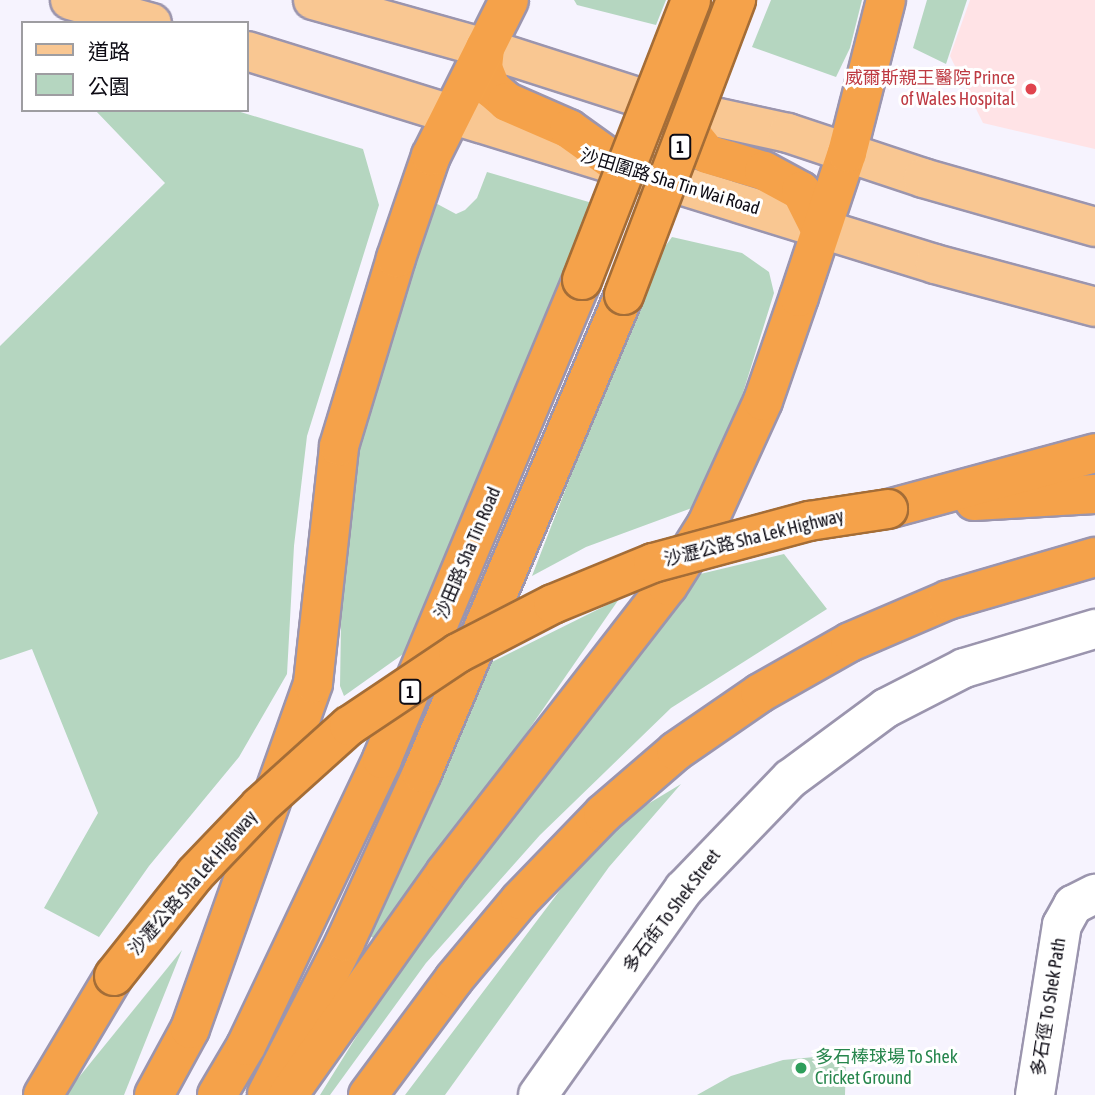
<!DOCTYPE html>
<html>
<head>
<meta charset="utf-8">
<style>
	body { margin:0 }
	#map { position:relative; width:1095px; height:1095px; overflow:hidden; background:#f6f3fe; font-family:"Asap Condensed","Noto Sans TC",sans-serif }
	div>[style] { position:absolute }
	.medical>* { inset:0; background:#ffe3e6 }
	.green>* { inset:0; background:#b5d6c0 }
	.roads { filter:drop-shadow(2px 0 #9b95ae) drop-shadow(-2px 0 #9b95ae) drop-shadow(0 2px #9b95ae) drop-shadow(0 -2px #9b95ae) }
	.minor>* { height:38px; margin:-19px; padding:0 19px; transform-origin:19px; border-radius:19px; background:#fff }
	.tertiary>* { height:38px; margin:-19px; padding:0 19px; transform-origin:19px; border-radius:19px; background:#fff }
	.primary>* { height:38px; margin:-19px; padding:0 19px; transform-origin:19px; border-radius:19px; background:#f9c792 }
	.motorway>* { height:38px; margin:-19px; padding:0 19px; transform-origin:19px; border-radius:19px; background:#f5a24a }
	.bridges { filter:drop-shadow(2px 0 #a46d37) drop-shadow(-2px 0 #a46d37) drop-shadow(0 2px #a46d37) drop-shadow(0 -2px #a46d37) }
	.motorway-bridge>* { height:38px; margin:-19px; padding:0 19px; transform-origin:19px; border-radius:19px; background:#f5a24a }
	.dots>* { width:19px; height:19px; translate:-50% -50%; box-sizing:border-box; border:4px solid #fff; border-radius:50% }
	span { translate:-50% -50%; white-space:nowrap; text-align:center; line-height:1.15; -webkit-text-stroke:6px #fff; paint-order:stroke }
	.shield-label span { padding:2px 5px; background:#fff; border:2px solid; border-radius:5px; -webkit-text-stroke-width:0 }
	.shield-label { font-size:16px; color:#0d0b14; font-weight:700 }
	.health-label { font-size:18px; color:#be3a42 }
	.right { translate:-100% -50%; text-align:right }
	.street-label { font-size:18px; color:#0d0b14 }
	.leisure-label { font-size:18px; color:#27864d }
	.left { translate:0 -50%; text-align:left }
	.legend { position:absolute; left:21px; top:21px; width:228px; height:91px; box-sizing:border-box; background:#fff; border:2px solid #9e9da1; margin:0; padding:9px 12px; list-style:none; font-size:21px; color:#0d0b14 }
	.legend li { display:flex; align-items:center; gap:14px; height:35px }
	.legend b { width:35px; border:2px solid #9e9da1 }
</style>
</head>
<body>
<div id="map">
	<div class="medical">
		<div style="clip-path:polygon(970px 0,1095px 0,1095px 149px,983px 123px,950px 56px)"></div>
	</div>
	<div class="green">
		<div style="clip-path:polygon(574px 0,666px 0,656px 25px,577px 5px)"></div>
		<div style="clip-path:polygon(771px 0,862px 0,850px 48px,836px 77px,752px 47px)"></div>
		<div style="clip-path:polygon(927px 0,967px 0,946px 64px,913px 48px)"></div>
		<div style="clip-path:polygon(95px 110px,234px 110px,363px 149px,379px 205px,307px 436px,294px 546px,287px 674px,239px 757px,149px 866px,99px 937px,44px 908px,98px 813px,32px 649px,0 660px,0 346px,165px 183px)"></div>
		<div style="clip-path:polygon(487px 172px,599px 205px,413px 647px,344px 696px,340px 686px,342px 563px,354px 444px,428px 199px,456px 214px,465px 210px,477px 198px)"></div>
		<div style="clip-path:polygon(672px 237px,742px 253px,769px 272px,774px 293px,742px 396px,700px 505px,586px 547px,532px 576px,653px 263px)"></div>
		<div style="clip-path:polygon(784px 554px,827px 609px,671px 708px,540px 835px,426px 963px,330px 1095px,320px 1095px,409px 952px,696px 575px)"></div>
		<div style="clip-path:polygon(619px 599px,382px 942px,365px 934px,482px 667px)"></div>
		<div style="clip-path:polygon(681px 784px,609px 867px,445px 1095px,405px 1095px,573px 873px,628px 816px)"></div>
		<div style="clip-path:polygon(182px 950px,124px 1095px,67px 1095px,75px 1082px)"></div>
		<div style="clip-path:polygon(846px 1054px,845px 1095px,697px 1095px,731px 1076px,783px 1060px)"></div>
	</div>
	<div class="roads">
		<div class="minor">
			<div style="left:1035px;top:1095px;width:172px;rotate:-81deg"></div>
			<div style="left:1062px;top:925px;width:23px;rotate:-61deg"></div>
			<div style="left:1073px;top:905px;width:25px;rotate:-27deg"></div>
		</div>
		<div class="tertiary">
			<div style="left:538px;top:1095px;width:252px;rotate:-54.7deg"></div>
			<div style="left:684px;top:889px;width:153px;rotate:-46.1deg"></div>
			<div style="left:790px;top:779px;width:119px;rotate:-36.5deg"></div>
			<div style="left:886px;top:708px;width:88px;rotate:-27.1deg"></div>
			<div style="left:964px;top:668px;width:137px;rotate:-16.6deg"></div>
		</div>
		<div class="primary">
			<div style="left:70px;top:0;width:85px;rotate:15.7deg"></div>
			<div style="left:313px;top:0;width:179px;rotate:15.6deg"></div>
			<div style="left:485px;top:48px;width:193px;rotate:17.8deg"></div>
			<div style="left:669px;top:107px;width:122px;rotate:12.3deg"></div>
			<div style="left:788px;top:133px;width:142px;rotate:18.4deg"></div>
			<div style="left:923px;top:178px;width:179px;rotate:15.9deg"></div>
			<div style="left:247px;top:51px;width:720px;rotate:17.2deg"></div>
			<div style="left:935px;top:264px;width:166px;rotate:15deg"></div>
		</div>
		<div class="motorway">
			<div style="left:485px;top:48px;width:20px;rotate:96deg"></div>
			<div style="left:483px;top:68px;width:22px;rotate:68deg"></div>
			<div style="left:491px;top:88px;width:21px;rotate:41deg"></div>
			<div style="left:507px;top:102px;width:68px;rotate:23.5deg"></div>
			<div style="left:569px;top:129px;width:57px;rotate:35.7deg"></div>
			<div style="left:669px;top:107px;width:60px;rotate:51deg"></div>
			<div style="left:707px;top:154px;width:59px;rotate:16.6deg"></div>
			<div style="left:764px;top:171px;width:42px;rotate:28.4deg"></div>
			<div style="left:801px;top:191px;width:42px;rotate:63.4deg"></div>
			<div style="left:974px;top:501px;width:121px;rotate:-3.3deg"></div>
			<div style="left:888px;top:509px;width:214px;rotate:-15.1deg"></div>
			<div style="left:267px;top:1094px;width:171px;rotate:-62.8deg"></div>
			<div style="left:345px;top:942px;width:186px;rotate:-65.5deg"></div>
			<div style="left:422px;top:773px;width:519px;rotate:-67.09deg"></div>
			<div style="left:43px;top:1095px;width:139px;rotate:-59.2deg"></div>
			<div style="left:154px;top:1095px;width:75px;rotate:-61.4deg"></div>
			<div style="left:190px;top:1029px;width:367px;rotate:-70.4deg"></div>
			<div style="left:313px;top:683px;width:238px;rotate:-83.7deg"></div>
			<div style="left:339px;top:446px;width:196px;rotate:-73.1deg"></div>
			<div style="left:396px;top:258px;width:108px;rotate:-71.1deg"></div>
			<div style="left:431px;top:156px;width:174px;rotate:-63.4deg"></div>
			<div style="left:217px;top:1095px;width:57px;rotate:-59.4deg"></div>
			<div style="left:246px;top:1046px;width:318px;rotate:-64.6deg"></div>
			<div style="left:382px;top:759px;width:519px;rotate:-67.34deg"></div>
			<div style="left:288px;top:1095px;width:272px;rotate:-54.7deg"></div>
			<div style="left:445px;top:873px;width:363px;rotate:-52.2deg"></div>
			<div style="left:668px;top:586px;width:73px;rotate:-57.8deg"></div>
			<div style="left:707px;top:524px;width:135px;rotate:-65.5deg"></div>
			<div style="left:763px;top:401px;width:110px;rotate:-70.9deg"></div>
			<div style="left:799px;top:297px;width:152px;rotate:-71.6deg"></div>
			<div style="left:847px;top:153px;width:158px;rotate:-75.7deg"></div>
			<div style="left:368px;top:1095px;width:144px;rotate:-53.4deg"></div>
			<div style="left:454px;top:979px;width:103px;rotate:-50.1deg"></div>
			<div style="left:520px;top:900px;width:120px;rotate:-46deg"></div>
			<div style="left:603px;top:814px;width:96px;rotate:-40.8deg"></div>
			<div style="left:676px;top:751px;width:102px;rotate:-34.6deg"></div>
			<div style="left:760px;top:693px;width:103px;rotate:-29.5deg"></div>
			<div style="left:850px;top:642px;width:107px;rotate:-23.2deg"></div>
			<div style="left:948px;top:600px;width:153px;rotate:-16.3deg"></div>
		</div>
	</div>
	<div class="bridges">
		<div class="motorway-bridge">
			<div style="left:582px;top:280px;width:300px;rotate:-68.7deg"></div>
			<div style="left:624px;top:295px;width:316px;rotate:-69.2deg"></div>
			<div style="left:114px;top:976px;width:130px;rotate:-51.5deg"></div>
			<div style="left:195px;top:874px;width:94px;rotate:-46.3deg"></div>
			<div style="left:260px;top:806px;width:120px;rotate:-42deg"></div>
			<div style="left:349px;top:726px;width:131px;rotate:-33.8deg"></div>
			<div style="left:458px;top:653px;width:107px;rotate:-27.3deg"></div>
			<div style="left:553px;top:604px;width:108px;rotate:-22.3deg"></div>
			<div style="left:653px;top:563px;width:162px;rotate:-15.1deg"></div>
			<div style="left:809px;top:521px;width:80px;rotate:-8.6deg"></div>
		</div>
	</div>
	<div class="dots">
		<div style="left:1031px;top:89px;background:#e0444e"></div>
		<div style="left:801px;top:1068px;background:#2e9e5b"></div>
	</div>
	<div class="shield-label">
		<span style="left:680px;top:147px">1</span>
		<span style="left:410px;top:692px">1</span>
	</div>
	<div class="health-label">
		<span class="right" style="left:1015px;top:89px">威爾斯親王醫院 Prince<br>of Wales Hospital</span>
	</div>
	<div class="street-label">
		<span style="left:670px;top:182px;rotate:17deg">沙田圍路 Sha Tin Wai Road</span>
		<span style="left:754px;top:538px;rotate:-14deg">沙瀝公路 Sha Lek Highway</span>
		<span style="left:468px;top:553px;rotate:-67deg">沙田路 Sha Tin Road</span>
		<span style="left:193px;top:883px;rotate:-49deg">沙瀝公路 Sha Lek Highway</span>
		<span style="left:672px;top:911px;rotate:-53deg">多石街 To Shek Street</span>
		<span style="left:1049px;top:1007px;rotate:-81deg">多石徑 To Shek Path</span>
	</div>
	<div class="leisure-label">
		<span class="left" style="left:815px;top:1068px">多石棒球場 To Shek<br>Cricket Ground</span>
	</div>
	<ul class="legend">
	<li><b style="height:9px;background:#f9c792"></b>道路</li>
	<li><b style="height:19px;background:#b5d6c0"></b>公園</li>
	</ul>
</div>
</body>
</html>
